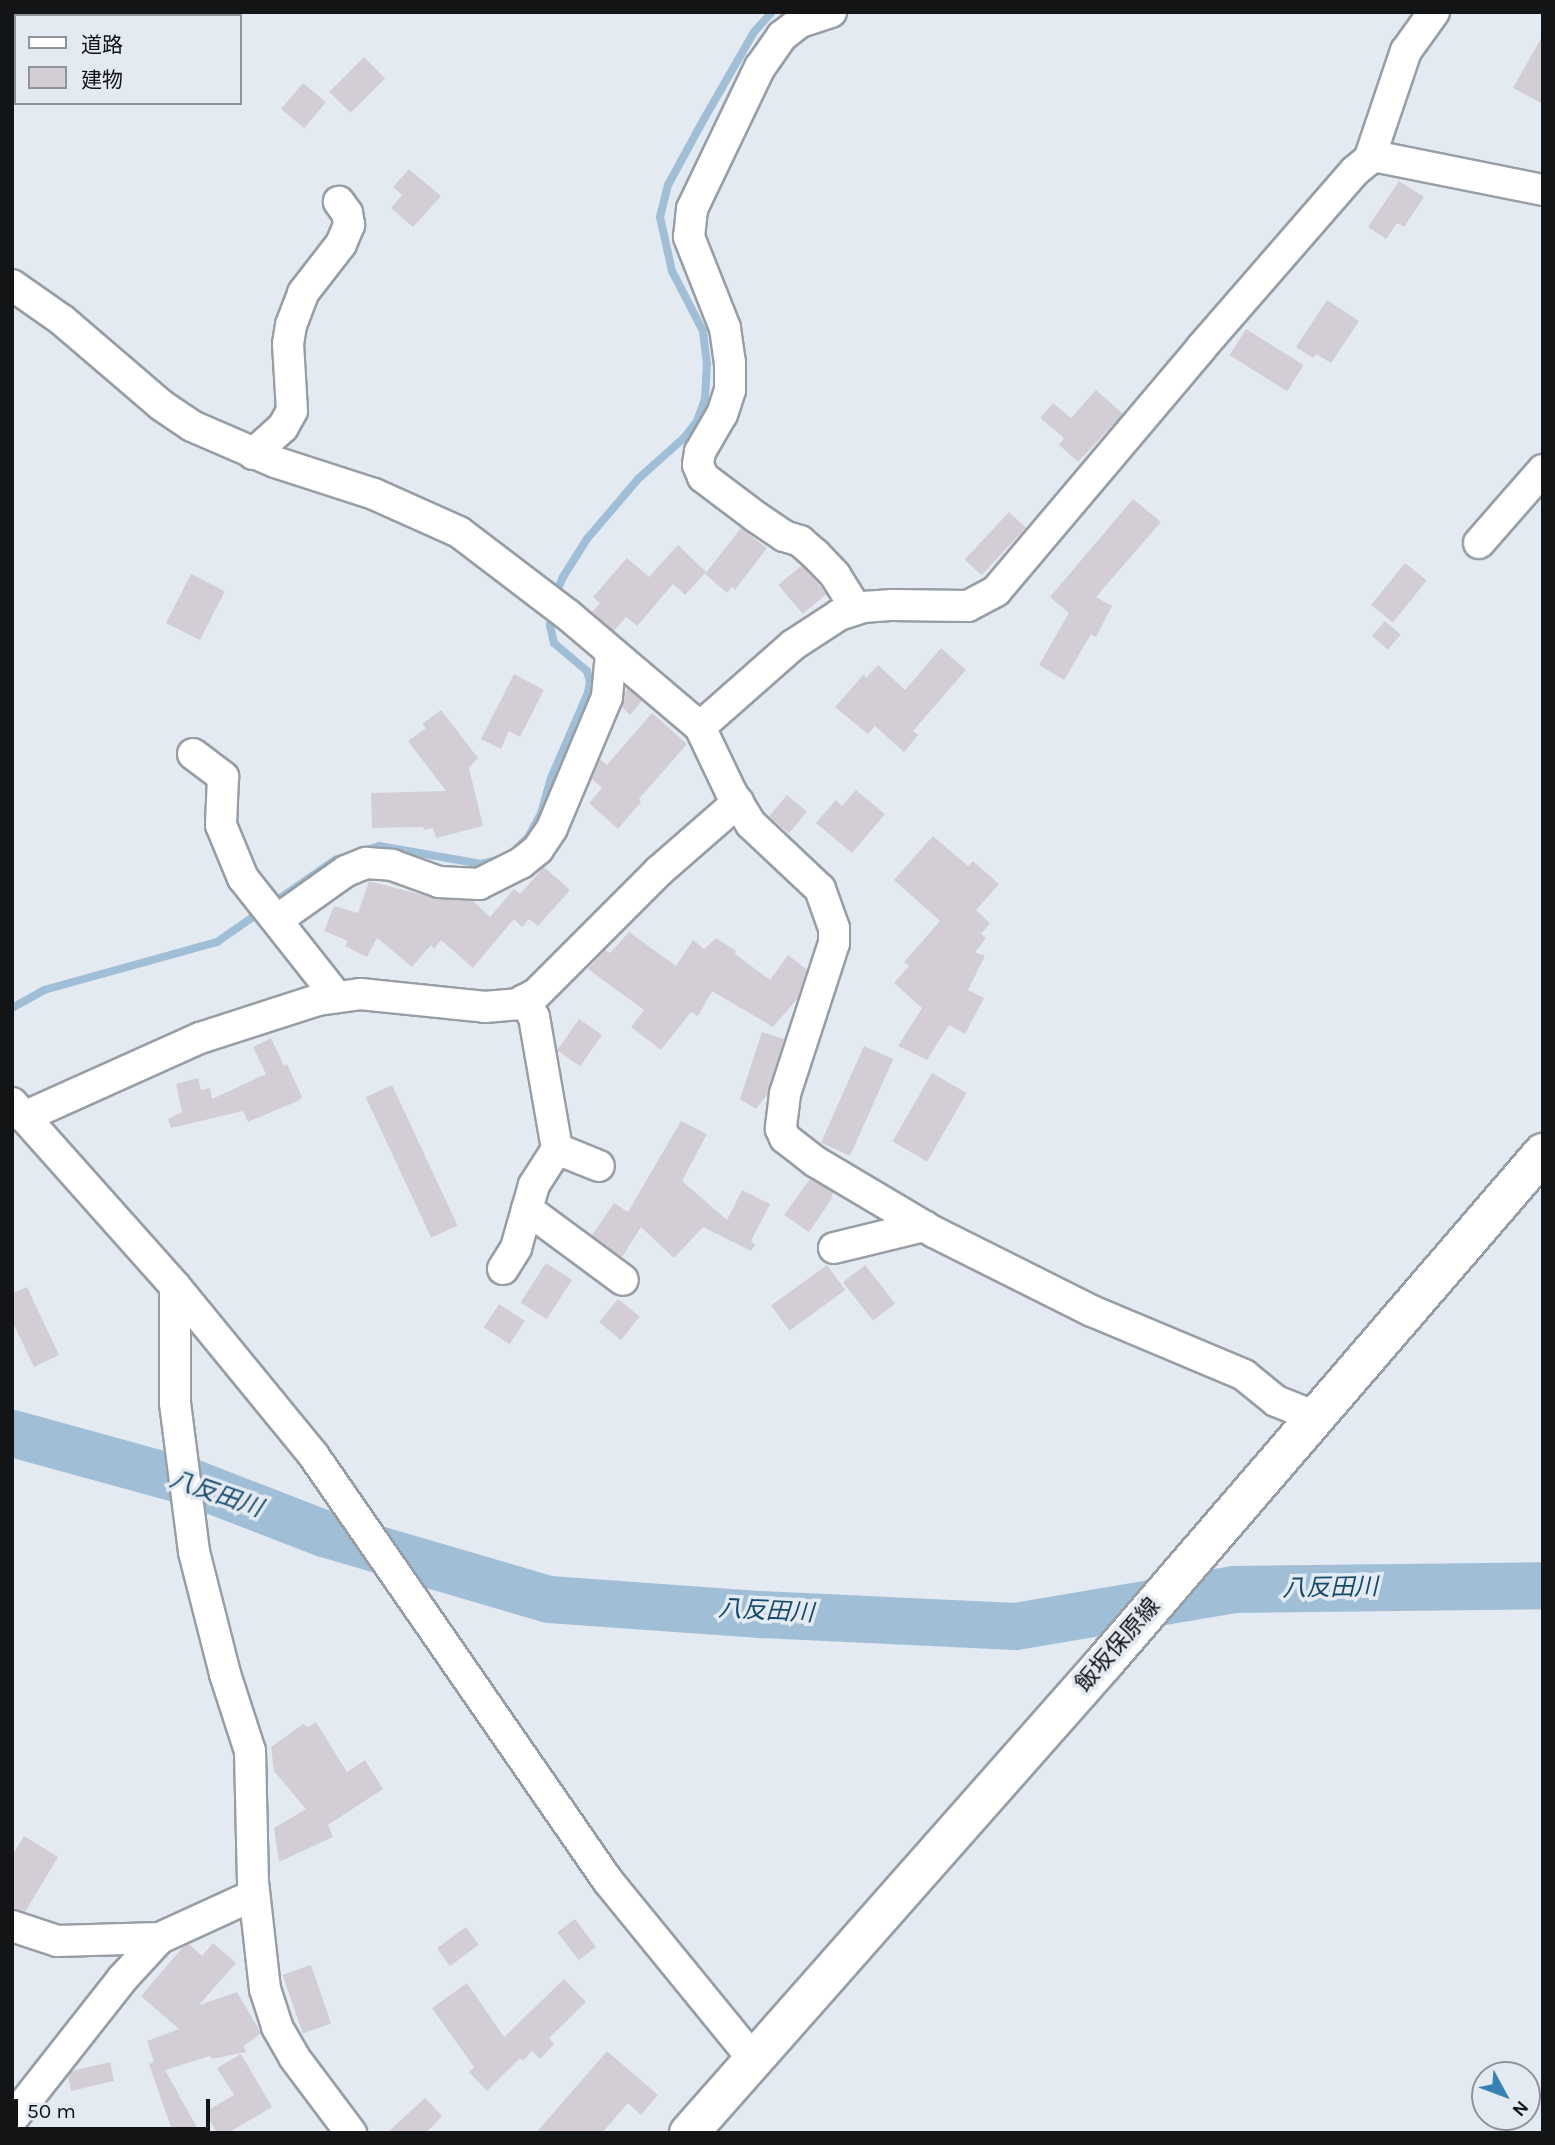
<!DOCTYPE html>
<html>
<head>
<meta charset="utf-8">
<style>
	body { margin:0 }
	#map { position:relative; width:1555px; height:2145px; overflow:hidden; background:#e4eaf2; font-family:Karla,"Noto Sans JP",sans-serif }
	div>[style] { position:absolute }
	.stream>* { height:8px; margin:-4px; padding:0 4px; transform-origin:4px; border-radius:4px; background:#a0bfd7 }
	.river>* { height:47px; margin:-23.5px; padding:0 23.5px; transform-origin:23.5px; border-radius:23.5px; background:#a0bfd7 }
	.building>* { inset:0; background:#d3ced6; transform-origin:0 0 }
	.roads { filter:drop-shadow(2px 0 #989ea5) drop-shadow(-2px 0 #989ea5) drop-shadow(0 2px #989ea5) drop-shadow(0 -2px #989ea5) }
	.minor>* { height:30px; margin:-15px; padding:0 15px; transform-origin:15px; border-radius:15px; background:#fff }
	.major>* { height:38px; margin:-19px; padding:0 19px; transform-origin:19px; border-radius:19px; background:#fff }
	span { translate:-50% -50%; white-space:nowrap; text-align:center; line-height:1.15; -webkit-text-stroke:7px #e4eaf2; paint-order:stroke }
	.street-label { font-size:23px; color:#121416 }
	.water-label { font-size:24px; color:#154a6b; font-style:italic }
	.frame { position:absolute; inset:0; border:14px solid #121416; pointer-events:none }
	.legend { position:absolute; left:14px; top:14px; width:228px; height:91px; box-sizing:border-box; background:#e4eaf2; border:2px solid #90949a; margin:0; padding:9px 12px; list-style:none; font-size:21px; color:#121416 }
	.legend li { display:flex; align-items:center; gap:14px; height:35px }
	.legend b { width:35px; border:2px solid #90949a }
	.north { position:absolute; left:1471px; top:2061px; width:70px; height:70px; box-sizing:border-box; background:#e4eaf2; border:2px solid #90949a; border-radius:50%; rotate:131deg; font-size:19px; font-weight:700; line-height:28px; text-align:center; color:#121416 }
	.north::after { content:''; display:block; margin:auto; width:24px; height:32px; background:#3781b4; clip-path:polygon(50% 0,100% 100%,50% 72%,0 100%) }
	.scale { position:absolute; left:14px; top:2099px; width:196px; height:32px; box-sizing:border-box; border:4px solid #121416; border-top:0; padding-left:9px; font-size:21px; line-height:24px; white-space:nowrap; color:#121416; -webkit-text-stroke:5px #e4eaf2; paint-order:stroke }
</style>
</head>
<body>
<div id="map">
	<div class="stream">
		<div style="left:554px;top:598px;width:23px;rotate:-67deg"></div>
		<div style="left:563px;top:577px;width:45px;rotate:-57.7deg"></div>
		<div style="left:587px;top:539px;width:79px;rotate:-49.6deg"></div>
		<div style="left:638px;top:479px;width:63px;rotate:-41.8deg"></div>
		<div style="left:685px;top:437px;width:20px;rotate:-53deg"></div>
		<div style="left:697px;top:421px;width:23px;rotate:-70deg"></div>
		<div style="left:705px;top:399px;width:35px;rotate:-87deg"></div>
		<div style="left:707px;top:364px;width:33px;rotate:-97deg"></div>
		<div style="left:703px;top:331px;width:68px;rotate:-117.3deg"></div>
		<div style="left:672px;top:271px;width:55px;rotate:-102.5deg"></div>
		<div style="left:660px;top:217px;width:33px;rotate:-76deg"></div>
		<div style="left:668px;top:185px;width:75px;rotate:-61.4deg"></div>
		<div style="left:704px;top:119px;width:100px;rotate:-60.1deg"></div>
		<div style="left:754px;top:32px;width:27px;rotate:-48deg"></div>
		<div style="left:517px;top:848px;width:17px;rotate:-45deg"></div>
		<div style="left:529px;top:836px;width:26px;rotate:-62deg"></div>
		<div style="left:541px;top:813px;width:36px;rotate:-74deg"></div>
		<div style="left:551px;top:778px;width:93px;rotate:-66.5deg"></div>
		<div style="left:588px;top:693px;width:11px;rotate:-80deg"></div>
		<div style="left:590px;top:682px;width:11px;rotate:-105deg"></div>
		<div style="left:587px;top:671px;width:43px;rotate:-139.7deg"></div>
		<div style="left:554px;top:643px;width:18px;rotate:-103deg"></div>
		<div style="left:550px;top:625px;width:14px;rotate:-82deg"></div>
		<div style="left:362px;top:851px;width:18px;rotate:-16deg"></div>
		<div style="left:379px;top:846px;width:104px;rotate:10deg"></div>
		<div style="left:481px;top:864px;width:16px;rotate:-14deg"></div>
		<div style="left:12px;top:1008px;width:37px;rotate:-29deg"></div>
		<div style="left:44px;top:990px;width:180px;rotate:-15.5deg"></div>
		<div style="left:217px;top:942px;width:144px;rotate:-34.8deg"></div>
		<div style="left:335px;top:860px;width:13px;rotate:-18deg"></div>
	</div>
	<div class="river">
		<div style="left:12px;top:1433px;width:189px;rotate:15.4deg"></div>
		<div style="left:194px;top:1483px;width:138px;rotate:21.2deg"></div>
		<div style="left:323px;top:1533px;width:235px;rotate:16.3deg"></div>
		<div style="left:549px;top:1599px;width:212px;rotate:4.1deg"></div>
		<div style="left:760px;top:1614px;width:255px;rotate:2.7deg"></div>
		<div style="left:1015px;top:1626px;width:222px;rotate:-9.6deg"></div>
		<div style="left:1234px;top:1589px;width:309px;rotate:-0.7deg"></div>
	</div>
	<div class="building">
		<div style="clip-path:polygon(1543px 35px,1543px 104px,1513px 88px)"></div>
		<div style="left:364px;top:57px;width:30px;height:49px;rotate:45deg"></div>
		<div style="left:303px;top:83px;width:30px;height:34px;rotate:40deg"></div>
		<div style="clip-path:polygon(409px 169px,441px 196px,413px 227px,391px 208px,402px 195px,393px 187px)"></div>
		<div style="clip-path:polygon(1399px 181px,1424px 197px,1404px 227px,1397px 223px,1386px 239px,1368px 227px)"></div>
		<div style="clip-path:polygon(1327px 300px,1359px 321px,1331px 363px,1316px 354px,1313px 358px,1296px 347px)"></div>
		<div style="left:1246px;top:329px;width:68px;height:31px;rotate:32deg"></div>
		<div style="clip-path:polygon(1096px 390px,1123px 414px,1078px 462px,1059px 445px,1064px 438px,1040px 418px,1053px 403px,1071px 418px)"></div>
		<div style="clip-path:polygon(1133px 499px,1161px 522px,1096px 597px,1112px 606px,1096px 637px,1091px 634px,1064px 680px,1039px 665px,1069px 613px,1050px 597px)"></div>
		<div style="left:1009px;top:512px;width:23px;height:65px;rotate:43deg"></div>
		<div style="clip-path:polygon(741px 528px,767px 548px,735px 590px,732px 587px,727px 593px,705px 574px)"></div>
		<div style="clip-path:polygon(678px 545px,706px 572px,685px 595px,673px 584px,637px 626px,626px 617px,614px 631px,592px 612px,600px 603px,593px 597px,627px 558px,649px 577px)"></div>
		<div style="left:1405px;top:563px;width:28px;height:54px;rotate:39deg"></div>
		<div style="left:802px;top:565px;width:38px;height:31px;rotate:50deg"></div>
		<div style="left:191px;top:574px;width:38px;height:55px;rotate:27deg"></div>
		<div style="left:1385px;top:621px;width:21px;height:20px;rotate:41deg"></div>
		<div style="clip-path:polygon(941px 648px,966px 670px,913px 731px,918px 735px,904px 752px,875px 726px,868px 734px,835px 707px,864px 674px,866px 678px,878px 665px,905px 690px)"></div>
		<div style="clip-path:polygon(514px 674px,544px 690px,520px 737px,509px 731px,501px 749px,481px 739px)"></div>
		<div style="clip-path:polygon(627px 688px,642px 701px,630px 715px,622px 707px)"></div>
		<div style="clip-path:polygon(441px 710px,478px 758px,469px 768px,483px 826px,436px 838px,433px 828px,424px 830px,423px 827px,372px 828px,371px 793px,446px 791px,408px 741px,426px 728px,422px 724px)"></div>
		<div style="clip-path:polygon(652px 713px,687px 744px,639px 799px,641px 802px,618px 829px,589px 803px,602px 788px,592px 779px,600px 759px,607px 765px)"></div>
		<div style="clip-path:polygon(856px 790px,885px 814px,852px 853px,816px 823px,836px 800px,842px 806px)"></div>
		<div style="left:787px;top:795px;width:26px;height:28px;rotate:40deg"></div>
		<div style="clip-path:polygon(933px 836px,968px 866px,973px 861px,999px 884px,976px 910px,990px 923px,981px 934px,986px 938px,975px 952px,985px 956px,968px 990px,984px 998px,965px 1034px,949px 1025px,927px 1060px,898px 1046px,922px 1008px,894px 983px,909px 966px,904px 962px,940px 921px,894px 880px)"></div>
		<div style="clip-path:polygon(544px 867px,570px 890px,538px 926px,529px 919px,522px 927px,514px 919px,473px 968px,441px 940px,434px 949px,431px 945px,412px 967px,377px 938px,367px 957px,345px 946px,348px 941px,324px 931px,334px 906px,358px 913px,369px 881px,438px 899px,473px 901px,490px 917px,514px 889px,520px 894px)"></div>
		<div style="clip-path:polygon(629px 932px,676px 966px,693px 940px,704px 949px,716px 938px,736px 951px,735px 954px,770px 980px,788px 955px,807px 970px,798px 998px,773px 1027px,712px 991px,698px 1016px,691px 1012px,661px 1050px,631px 1027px,644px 1010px,588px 969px,605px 950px,610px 953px)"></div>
		<div style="left:579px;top:1019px;width:28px;height:38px;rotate:35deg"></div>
		<div style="clip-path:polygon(762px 1032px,784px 1039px,767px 1095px,756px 1109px,740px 1099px)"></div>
		<div style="clip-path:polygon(271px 1038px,284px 1066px,287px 1064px,302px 1097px,300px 1100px,248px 1122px,243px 1111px,171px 1128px,168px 1119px,182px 1112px,176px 1084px,198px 1078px,201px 1090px,210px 1088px,212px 1099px,266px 1074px,253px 1047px)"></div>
		<div style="left:864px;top:1046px;width:32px;height:106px;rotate:24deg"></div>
		<div style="left:932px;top:1073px;width:40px;height:79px;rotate:30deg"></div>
		<div style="left:392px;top:1085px;width:155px;height:29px;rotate:65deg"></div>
		<div style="clip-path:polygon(681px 1121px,707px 1134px,682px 1181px,727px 1220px,742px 1190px,770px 1204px,751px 1241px,755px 1245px,751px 1251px,703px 1227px,674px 1258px,641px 1227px,622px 1257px,592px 1235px,614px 1203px,628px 1212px)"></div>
		<div style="clip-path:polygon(810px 1179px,833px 1192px,831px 1200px,809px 1232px,784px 1215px)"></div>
		<div style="left:546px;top:1263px;width:31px;height:47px;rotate:33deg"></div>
		<div style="left:827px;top:1265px;width:31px;height:69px;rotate:54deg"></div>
		<div style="left:865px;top:1265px;width:49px;height:28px;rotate:52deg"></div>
		<div style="clip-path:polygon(27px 1287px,59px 1355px,34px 1367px,12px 1321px,12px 1293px)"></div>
		<div style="left:618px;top:1299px;width:28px;height:30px;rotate:39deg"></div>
		<div style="left:499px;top:1304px;width:31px;height:28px;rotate:33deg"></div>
		<div style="clip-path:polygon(316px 1722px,347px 1772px,365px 1760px,383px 1789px,328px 1825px,333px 1837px,279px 1862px,274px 1828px,306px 1809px,274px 1771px,271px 1747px,303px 1724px,308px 1727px)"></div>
		<div style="clip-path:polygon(24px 1836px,58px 1857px,25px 1912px,12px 1909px,12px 1856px)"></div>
		<div style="left:575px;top:1919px;width:35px;height:22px;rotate:53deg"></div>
		<div style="left:466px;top:1927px;width:22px;height:36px;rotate:54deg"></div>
		<div style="clip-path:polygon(213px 1943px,236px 1963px,199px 2005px,237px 1992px,261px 2033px,244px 2046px,246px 2052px,212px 2059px,210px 2056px,165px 2070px,200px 2133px,173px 2133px,149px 2064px,154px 2062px,147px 2041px,179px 2029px,141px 1996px,183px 1947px,189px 1944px,202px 1956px)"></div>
		<div style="left:311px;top:1965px;width:62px;height:30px;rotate:71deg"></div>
		<div style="clip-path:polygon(564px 1979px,586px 2002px,549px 2038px,554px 2044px,540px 2059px,532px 2051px,523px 2061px,520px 2058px,487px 2091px,469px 2072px,474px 2067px,432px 2008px,467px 1983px,504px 2037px)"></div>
		<div style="clip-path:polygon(607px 2051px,658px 2095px,641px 2115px,628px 2103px,602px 2133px,536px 2133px)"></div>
		<div style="clip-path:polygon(241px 2054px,272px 2107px,228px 2133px,217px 2133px,205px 2112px,234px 2095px,217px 2068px)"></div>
		<div style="clip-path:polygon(110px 2062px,114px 2081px,71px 2091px,68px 2076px,72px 2071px)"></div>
		<div style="clip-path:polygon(425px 2098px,442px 2116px,426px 2133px,387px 2133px)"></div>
	</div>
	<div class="roads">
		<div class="minor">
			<div style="left:831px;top:12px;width:33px;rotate:162deg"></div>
			<div style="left:800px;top:22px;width:23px;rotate:142deg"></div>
			<div style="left:782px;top:36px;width:38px;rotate:125deg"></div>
			<div style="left:760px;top:67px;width:157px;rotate:115.6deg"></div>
			<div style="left:692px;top:209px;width:28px;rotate:96deg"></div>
			<div style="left:689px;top:237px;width:98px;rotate:68.4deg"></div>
			<div style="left:725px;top:328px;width:34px;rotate:82deg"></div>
			<div style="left:730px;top:362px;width:28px;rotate:90deg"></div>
			<div style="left:730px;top:390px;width:25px;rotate:108deg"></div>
			<div style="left:722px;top:414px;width:44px;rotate:120.1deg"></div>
			<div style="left:700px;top:452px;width:13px;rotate:99deg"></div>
			<div style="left:698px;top:465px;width:13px;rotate:67deg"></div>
			<div style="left:703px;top:477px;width:66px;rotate:37deg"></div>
			<div style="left:756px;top:517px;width:34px;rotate:34deg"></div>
			<div style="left:784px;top:536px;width:17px;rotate:17deg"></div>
			<div style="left:800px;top:541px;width:20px;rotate:41deg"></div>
			<div style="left:815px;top:554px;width:29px;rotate:46deg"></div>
			<div style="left:835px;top:575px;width:40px;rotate:58deg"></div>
			<div style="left:33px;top:16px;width:4px;rotate:-63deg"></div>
			<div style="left:12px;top:48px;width:6px;rotate:-51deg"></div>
			<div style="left:1369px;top:160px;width:115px;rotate:-71.3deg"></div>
			<div style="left:1406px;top:51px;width:48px;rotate:-54.3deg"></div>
			<div style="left:12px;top:285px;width:61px;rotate:35deg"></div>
			<div style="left:62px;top:320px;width:130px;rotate:40.6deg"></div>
			<div style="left:161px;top:405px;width:37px;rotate:34deg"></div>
			<div style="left:192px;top:426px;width:90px;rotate:23.4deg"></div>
			<div style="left:275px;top:462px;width:104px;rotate:17.9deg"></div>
			<div style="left:374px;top:494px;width:93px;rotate:24.1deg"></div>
			<div style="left:459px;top:532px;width:137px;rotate:37.3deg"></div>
			<div style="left:568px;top:615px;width:173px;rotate:40.3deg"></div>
			<div style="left:700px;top:727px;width:72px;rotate:64.5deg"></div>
			<div style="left:731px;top:792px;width:38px;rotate:58deg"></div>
			<div style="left:751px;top:824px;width:95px;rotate:43.3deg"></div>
			<div style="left:820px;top:889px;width:41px;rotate:70.3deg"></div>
			<div style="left:834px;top:928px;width:15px;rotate:90deg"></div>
			<div style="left:834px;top:943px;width:159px;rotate:108deg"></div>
			<div style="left:785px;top:1094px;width:35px;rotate:97deg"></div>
			<div style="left:781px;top:1129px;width:10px;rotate:66deg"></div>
			<div style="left:785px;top:1138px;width:39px;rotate:38deg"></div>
			<div style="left:816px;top:1162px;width:137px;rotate:30.7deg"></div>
			<div style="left:934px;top:1232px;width:177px;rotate:26.6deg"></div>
			<div style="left:1092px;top:1311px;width:165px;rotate:22.8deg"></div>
			<div style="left:1244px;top:1375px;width:41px;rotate:39.1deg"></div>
			<div style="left:1276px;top:1401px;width:43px;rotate:21.8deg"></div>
			<div style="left:253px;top:454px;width:40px;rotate:-42deg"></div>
			<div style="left:283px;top:427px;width:18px;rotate:-61deg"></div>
			<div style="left:292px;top:411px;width:67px;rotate:-93.4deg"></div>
			<div style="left:288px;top:344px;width:19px;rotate:-81deg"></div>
			<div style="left:291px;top:325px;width:34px;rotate:-69deg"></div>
			<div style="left:303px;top:293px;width:62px;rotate:-52.2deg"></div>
			<div style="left:341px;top:244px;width:21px;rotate:-67deg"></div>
			<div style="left:349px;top:225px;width:12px;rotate:-99deg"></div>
			<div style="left:347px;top:213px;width:14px;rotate:-126deg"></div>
			<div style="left:1479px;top:543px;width:97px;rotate:-48.8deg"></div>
			<div style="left:700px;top:727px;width:124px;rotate:-41.4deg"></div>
			<div style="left:793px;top:645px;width:55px;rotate:-33.1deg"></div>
			<div style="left:839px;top:615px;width:25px;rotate:-18deg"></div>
			<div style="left:863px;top:607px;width:30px;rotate:-4deg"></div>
			<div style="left:893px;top:605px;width:75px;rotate:0.8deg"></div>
			<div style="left:968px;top:606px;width:32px;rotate:-28deg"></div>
			<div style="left:996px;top:591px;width:318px;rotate:-49.8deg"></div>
			<div style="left:1201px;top:348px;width:235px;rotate:-49deg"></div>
			<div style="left:1355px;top:171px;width:23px;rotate:-40deg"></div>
			<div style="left:1373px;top:156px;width:173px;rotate:11.3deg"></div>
			<div style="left:193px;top:754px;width:38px;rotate:37deg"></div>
			<div style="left:223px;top:777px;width:48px;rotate:92.4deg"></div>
			<div style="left:221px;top:825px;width:57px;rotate:67.5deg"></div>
			<div style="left:243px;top:878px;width:152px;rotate:51.7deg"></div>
			<div style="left:277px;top:920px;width:85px;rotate:-35.4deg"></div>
			<div style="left:346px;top:871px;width:22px;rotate:-22deg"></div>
			<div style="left:366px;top:863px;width:26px;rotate:4deg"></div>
			<div style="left:392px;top:865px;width:50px;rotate:19.9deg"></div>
			<div style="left:439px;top:882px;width:40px;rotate:2.9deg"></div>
			<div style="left:479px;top:884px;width:47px;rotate:-26.6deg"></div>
			<div style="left:521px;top:863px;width:22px;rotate:-39deg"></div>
			<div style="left:538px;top:849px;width:25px;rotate:-56deg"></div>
			<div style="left:552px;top:828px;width:142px;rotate:-67.2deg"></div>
			<div style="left:607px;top:697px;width:44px;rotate:-84.8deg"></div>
			<div style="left:524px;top:1000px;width:20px;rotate:60deg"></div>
			<div style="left:534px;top:1017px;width:134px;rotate:80.1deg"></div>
			<div style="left:557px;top:1149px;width:43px;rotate:122.6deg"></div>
			<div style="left:534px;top:1185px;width:25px;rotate:106deg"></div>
			<div style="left:527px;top:1209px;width:119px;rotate:36.5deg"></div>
			<div style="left:12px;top:1103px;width:245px;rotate:48.3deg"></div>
			<div style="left:175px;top:1286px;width:220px;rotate:50.7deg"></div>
			<div style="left:314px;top:1456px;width:517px;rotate:55.33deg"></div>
			<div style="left:608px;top:1881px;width:230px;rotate:50.8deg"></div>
			<div style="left:24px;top:1117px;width:193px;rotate:-24.2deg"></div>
			<div style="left:200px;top:1038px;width:124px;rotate:-17.9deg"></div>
			<div style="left:318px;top:1000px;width:42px;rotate:-8.1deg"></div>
			<div style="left:360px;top:994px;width:126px;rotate:5.9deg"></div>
			<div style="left:485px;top:1007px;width:32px;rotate:-5deg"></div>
			<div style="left:517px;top:1004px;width:21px;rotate:-28deg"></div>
			<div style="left:536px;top:994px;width:174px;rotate:-45deg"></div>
			<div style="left:659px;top:871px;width:105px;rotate:-41.1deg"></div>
			<div style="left:557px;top:1149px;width:45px;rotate:22deg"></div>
			<div style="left:834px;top:1248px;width:93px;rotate:-13.7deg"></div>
			<div style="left:503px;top:1269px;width:25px;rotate:-58deg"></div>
			<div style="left:516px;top:1248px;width:41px;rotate:-74.2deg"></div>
			<div style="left:175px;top:1286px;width:117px;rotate:90deg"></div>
			<div style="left:175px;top:1403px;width:150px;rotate:82.7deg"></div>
			<div style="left:194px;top:1552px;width:126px;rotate:75.7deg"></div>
			<div style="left:225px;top:1674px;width:81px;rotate:72deg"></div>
			<div style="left:250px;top:1751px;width:131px;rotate:88.7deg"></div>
			<div style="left:253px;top:1882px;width:108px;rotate:83.6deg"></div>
			<div style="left:265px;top:1989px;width:40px;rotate:72deg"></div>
			<div style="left:277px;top:2027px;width:34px;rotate:60deg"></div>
			<div style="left:294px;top:2057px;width:95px;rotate:53.1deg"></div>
			<div style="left:12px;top:1926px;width:47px;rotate:18.4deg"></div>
			<div style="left:57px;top:1941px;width:103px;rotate:-1.7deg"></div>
			<div style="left:12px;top:2119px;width:178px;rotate:-51.8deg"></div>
			<div style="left:122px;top:1979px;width:56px;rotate:-47.2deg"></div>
			<div style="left:160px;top:1938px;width:103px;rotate:-24.6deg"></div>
		</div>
		<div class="major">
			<div style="left:689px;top:2133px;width:627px;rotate:-48.56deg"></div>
			<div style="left:1104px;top:1663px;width:673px;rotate:-49.28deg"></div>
		</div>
	</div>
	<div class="street-label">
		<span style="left:1118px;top:1645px;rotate:-49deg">飯坂保原線</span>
	</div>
	<div class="water-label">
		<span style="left:216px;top:1494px;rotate:19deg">八反田川</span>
		<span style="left:1330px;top:1588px;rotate:-1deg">八反田川</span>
		<span style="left:766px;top:1611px;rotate:3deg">八反田川</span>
	</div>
	<div class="frame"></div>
	<ul class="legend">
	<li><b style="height:9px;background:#fff"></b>道路</li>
	<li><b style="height:19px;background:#d3ced6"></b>建物</li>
	</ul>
	<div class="north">N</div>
	<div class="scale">50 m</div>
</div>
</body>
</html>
